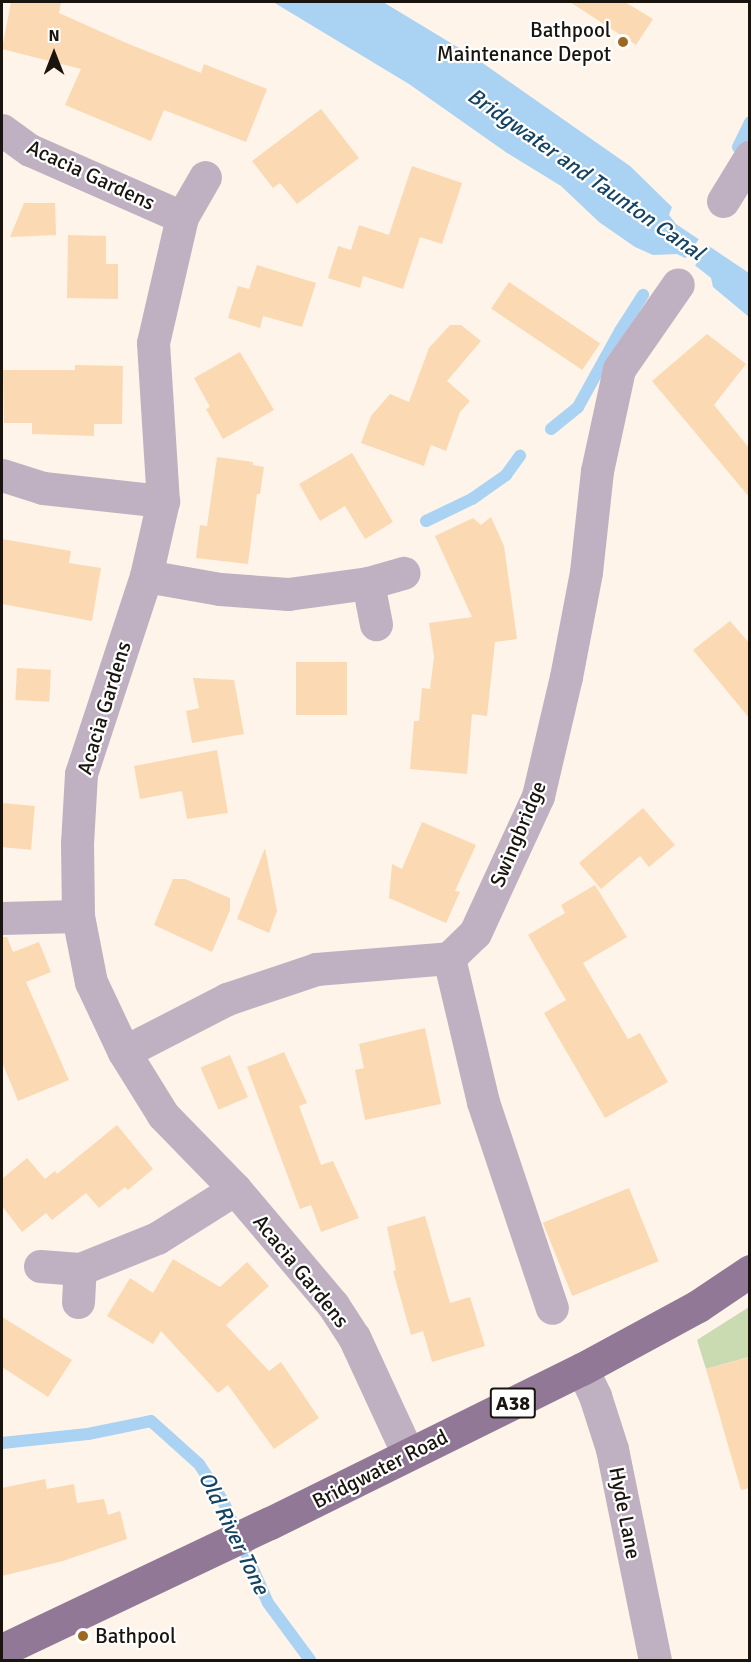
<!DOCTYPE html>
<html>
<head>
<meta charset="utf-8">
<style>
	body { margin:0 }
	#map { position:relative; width:751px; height:1662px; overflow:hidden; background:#fef4e9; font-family:Signika,sans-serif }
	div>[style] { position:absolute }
	.green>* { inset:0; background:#cadbb2 }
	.water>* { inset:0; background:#aad2f2 }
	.pier>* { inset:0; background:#fef4e9; transform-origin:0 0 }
	.stream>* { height:12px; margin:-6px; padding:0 6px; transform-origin:6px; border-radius:6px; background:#aad2f2 }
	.building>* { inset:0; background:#fbdab3; transform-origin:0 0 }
	.minor>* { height:33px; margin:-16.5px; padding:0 16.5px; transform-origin:16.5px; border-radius:16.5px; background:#bfb1c2 }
	.primary>* { height:33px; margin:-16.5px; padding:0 16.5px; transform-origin:16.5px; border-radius:16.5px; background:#907896 }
	.dots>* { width:16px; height:16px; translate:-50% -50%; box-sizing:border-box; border:3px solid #fff; border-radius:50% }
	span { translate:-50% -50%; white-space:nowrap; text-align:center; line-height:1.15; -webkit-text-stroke:4.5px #fff; paint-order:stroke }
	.shield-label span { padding:2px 4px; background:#fff; border:2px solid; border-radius:4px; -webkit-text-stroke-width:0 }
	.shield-label { font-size:20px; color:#19140e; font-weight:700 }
	.poi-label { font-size:21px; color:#19140e }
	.right { translate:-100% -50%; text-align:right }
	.left { translate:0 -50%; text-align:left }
	.street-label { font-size:21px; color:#19140e }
	.water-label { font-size:22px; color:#154363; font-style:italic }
	.frame { position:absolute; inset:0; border:3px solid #19140e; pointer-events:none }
	.north { position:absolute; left:24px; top:24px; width:60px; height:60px; -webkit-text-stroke:4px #fff; paint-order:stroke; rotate:0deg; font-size:16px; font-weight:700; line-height:24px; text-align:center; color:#19140e }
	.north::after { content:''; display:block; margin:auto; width:21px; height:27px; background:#19140e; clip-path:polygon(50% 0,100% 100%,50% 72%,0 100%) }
</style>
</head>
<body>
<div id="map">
	<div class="green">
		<div style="clip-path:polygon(749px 1307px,749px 1357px,706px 1369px,697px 1340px)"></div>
	</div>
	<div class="water">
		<div style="clip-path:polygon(273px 2px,383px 2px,474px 57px,630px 166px,672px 207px,669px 215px,676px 224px,749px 273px,749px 317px,713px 287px,711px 278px,687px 259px,677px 254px,653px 255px,635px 247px,599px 222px,561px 186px,507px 153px,409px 84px)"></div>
	</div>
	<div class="pier">
		<div style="left:701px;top:236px;width:12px;height:30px;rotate:35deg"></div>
	</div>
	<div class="stream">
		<div style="left:738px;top:147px;width:28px;rotate:-64deg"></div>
		<div style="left:551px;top:429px;width:35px;rotate:-39deg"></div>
		<div style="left:578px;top:407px;width:87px;rotate:-61.1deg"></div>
		<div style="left:620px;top:331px;width:43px;rotate:-57.4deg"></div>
		<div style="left:426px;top:521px;width:51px;rotate:-25.6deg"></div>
		<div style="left:472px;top:499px;width:42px;rotate:-35.2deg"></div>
		<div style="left:506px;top:475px;width:24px;rotate:-54deg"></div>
		<div style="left:2px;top:1443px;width:86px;rotate:-6deg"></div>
		<div style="left:88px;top:1434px;width:64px;rotate:-11.7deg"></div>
		<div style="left:151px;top:1421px;width:64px;rotate:41.9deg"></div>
		<div style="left:199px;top:1464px;width:44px;rotate:57deg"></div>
		<div style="left:223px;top:1501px;width:111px;rotate:66.2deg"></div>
		<div style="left:268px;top:1603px;width:71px;rotate:53.6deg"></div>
	</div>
	<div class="building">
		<div style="clip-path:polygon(11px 2px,61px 2px,59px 13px,124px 42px,201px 73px,204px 64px,267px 89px,246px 142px,164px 110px,151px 141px,65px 105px,81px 69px,2px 49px)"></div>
		<div style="clip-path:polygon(570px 2px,625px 2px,653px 19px,636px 45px)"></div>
		<div style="clip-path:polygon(321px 109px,359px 158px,297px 204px,280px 183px,273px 188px,252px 161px)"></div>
		<div style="clip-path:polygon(412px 166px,462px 183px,442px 244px,420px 237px,403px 289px,363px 276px,360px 288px,328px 278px,338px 246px,351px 250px,359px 225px,389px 235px)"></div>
		<div style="clip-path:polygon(24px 203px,55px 203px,56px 235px,10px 237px)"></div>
		<div style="clip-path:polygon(68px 235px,106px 236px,106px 264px,118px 264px,118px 299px,67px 298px)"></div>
		<div style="clip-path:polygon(257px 265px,316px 283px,302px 327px,263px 316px,260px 328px,228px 318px,238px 286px,249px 289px)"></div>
		<div style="left:509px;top:282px;width:110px;height:32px;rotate:34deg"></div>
		<div style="clip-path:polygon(450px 325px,461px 325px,481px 341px,447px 381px,470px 401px,460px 412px,446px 451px,431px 445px,424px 466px,361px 443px,371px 416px,390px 394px,409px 402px,429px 348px)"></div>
		<div style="clip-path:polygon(707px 334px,746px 364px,714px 405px,750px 449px,750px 498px,652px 381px)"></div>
		<div style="clip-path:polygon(240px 352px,274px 410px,223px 439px,206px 409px,210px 407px,194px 378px)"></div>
		<div style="clip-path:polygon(75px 365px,123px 366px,122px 424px,94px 424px,94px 436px,32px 434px,32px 423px,4px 423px,3px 370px,75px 370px)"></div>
		<div style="clip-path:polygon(352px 453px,393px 522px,365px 539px,345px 506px,320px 521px,299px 484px)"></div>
		<div style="clip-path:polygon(217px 457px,253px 462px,253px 465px,264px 467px,260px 494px,257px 494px,248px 564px,196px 558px,200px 525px,207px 526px)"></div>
		<div style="clip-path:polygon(491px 517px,504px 546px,517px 639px,495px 642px,487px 716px,472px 714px,467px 774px,410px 769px,414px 721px,419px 721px,422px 688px,430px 689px,434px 657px,429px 623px,472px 617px,435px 536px,473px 518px,481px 525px)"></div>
		<div style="clip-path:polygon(2px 539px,71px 551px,69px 563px,101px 568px,92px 621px,2px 604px)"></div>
		<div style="clip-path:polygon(730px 621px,750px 644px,750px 719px,693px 650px)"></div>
		<div style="left:296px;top:662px;width:51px;height:53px"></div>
		<div style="left:17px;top:668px;width:34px;height:32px;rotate:3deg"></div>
		<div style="clip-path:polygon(193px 678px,234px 680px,244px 734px,192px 743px,186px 711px,199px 708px)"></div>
		<div style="clip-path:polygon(217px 750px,228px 813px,187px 819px,182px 791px,140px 799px,134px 766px)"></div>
		<div style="left:2px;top:803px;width:33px;height:44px;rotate:5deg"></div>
		<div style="clip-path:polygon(643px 808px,675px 845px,649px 867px,640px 856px,601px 889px,579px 863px)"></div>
		<div style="clip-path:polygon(422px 822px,476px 845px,455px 891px,460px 892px,446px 923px,389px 898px,392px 864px,402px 869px)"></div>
		<div style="clip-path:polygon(265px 848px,277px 911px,269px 933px,237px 919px)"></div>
		<div style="clip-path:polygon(173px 879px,185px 879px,230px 898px,230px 910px,212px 952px,154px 925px)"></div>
		<div style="clip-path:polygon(595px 885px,627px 937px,583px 963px,628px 1039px,640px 1033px,668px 1082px,605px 1118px,544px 1013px,566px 1000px,528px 935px,565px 913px,561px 905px)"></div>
		<div style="clip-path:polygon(2px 937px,7px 937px,13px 952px,39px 942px,51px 972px,26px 982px,69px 1080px,18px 1101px,2px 1062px)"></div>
		<div style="clip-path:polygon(425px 1028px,441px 1104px,365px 1120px,355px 1070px,364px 1068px,359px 1044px)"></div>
		<div style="clip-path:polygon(284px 1052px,307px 1103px,299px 1106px,321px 1165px,333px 1161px,359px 1218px,321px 1232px,311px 1205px,300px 1209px,247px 1067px)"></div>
		<div style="left:230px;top:1055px;width:46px;height:32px;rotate:67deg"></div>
		<div style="clip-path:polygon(117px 1125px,153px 1169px,128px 1190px,125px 1187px,99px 1208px,86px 1193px,52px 1220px,46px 1213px,22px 1232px,2px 1206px,2px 1179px,27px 1158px,45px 1179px,55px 1171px,57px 1174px)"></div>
		<div style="left:629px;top:1188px;width:79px;height:93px;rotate:68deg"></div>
		<div style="clip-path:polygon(425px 1216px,450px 1303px,470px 1297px,485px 1346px,432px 1362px,423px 1331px,411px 1335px,393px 1271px,396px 1270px,387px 1227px)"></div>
		<div style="clip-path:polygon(173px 1259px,220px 1287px,247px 1262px,269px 1286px,226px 1325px,269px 1371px,281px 1362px,319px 1418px,274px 1449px,228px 1385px,218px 1393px,161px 1331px,153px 1344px,107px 1316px,130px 1278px,153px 1293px)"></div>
		<div style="clip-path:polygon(2px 1317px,72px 1360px,48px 1397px,2px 1367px)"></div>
		<div style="clip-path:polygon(750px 1357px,750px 1488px,741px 1490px,706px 1369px)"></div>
		<div style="clip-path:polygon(45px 1479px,47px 1489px,74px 1484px,77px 1503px,104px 1499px,108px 1515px,120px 1511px,127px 1539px,63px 1561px,2px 1576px,2px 1488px)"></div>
	</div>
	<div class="minor">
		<div style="left:2px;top:130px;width:34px;rotate:36deg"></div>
		<div style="left:30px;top:150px;width:166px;rotate:23.8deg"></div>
		<div style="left:182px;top:217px;width:129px;rotate:103deg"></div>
		<div style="left:153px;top:343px;width:158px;rotate:86.4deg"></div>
		<div style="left:723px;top:201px;width:52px;rotate:-58.5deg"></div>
		<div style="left:182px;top:217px;width:46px;rotate:-60.1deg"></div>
		<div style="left:2px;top:475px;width:43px;rotate:17.6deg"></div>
		<div style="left:43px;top:488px;width:121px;rotate:6.2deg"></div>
		<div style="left:163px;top:501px;width:77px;rotate:102.8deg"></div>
		<div style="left:146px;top:576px;width:208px;rotate:108.2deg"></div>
		<div style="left:81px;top:774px;width:69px;rotate:93.3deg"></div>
		<div style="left:77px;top:843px;width:73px;rotate:89.2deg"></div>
		<div style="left:78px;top:916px;width:67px;rotate:78.9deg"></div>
		<div style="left:91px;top:982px;width:77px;rotate:64.8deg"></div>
		<div style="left:124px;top:1052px;width:74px;rotate:58.2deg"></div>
		<div style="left:163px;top:1115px;width:103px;rotate:45.8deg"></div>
		<div style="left:235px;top:1189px;width:152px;rotate:49.8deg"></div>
		<div style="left:333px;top:1305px;width:38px;rotate:57deg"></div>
		<div style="left:354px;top:1337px;width:129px;rotate:65.2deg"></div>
		<div style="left:146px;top:576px;width:75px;rotate:10deg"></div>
		<div style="left:220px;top:589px;width:68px;rotate:4.2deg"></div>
		<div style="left:288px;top:594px;width:81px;rotate:-7.8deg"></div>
		<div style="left:368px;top:583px;width:37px;rotate:-16deg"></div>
		<div style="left:368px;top:583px;width:42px;rotate:79deg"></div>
		<div style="left:2px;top:918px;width:76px;rotate:-1.5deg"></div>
		<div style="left:449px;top:958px;width:36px;rotate:-44deg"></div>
		<div style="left:475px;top:933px;width:151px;rotate:-65.3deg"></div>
		<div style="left:538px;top:796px;width:122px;rotate:-76.8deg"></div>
		<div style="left:566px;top:677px;width:107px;rotate:-79.2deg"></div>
		<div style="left:586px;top:572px;width:102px;rotate:-83.8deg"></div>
		<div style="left:597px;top:471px;width:104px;rotate:-77.8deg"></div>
		<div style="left:619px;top:369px;width:103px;rotate:-55.2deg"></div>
		<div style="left:449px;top:958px;width:148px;rotate:76.7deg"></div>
		<div style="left:483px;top:1102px;width:217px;rotate:71.5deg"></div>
		<div style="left:124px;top:1052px;width:116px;rotate:-27.2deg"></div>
		<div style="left:227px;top:999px;width:94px;rotate:-18.6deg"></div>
		<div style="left:316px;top:969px;width:133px;rotate:-4.7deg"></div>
		<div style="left:40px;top:1266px;width:40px;rotate:4.3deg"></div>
		<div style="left:80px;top:1269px;width:83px;rotate:-21.9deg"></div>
		<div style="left:157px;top:1238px;width:92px;rotate:-32.1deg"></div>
		<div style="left:78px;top:1302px;width:33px;rotate:-87deg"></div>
		<div style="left:582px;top:1369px;width:30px;rotate:64deg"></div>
		<div style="left:595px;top:1396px;width:56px;rotate:72.2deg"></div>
		<div style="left:612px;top:1449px;width:215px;rotate:78.5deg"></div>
	</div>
	<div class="primary">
		<div style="left:2px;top:1650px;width:297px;rotate:-25.4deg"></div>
		<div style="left:270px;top:1523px;width:348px;rotate:-26.3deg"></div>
		<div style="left:582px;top:1369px;width:132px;rotate:-28.5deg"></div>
		<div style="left:698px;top:1306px;width:63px;rotate:-33.9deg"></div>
	</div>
	<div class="dots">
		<div style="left:623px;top:42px;background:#9d6821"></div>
		<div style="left:83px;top:1636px;background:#9d6821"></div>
	</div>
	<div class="shield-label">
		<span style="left:513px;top:1403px">A38</span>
	</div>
	<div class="poi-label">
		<span class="right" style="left:611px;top:42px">Bathpool<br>Maintenance Depot</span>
		<span class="left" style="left:95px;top:1636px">Bathpool</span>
	</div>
	<div class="street-label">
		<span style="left:91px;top:175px;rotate:25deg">Acacia Gardens</span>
		<span style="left:104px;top:708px;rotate:-73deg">Acacia Gardens</span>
		<span style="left:518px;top:834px;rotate:-67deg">Swingbridge</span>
		<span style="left:301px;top:1271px;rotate:51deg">Acacia Gardens</span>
		<span style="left:380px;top:1469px;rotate:-27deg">Bridgwater Road</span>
		<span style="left:625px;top:1513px;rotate:79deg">Hyde Lane</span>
	</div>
	<div class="water-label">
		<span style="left:586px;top:174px;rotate:35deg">Bridgwater and Taunton Canal</span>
		<span style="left:234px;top:1533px;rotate:64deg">Old River Tone</span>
	</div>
	<div class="frame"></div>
	<div class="north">N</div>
</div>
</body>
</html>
